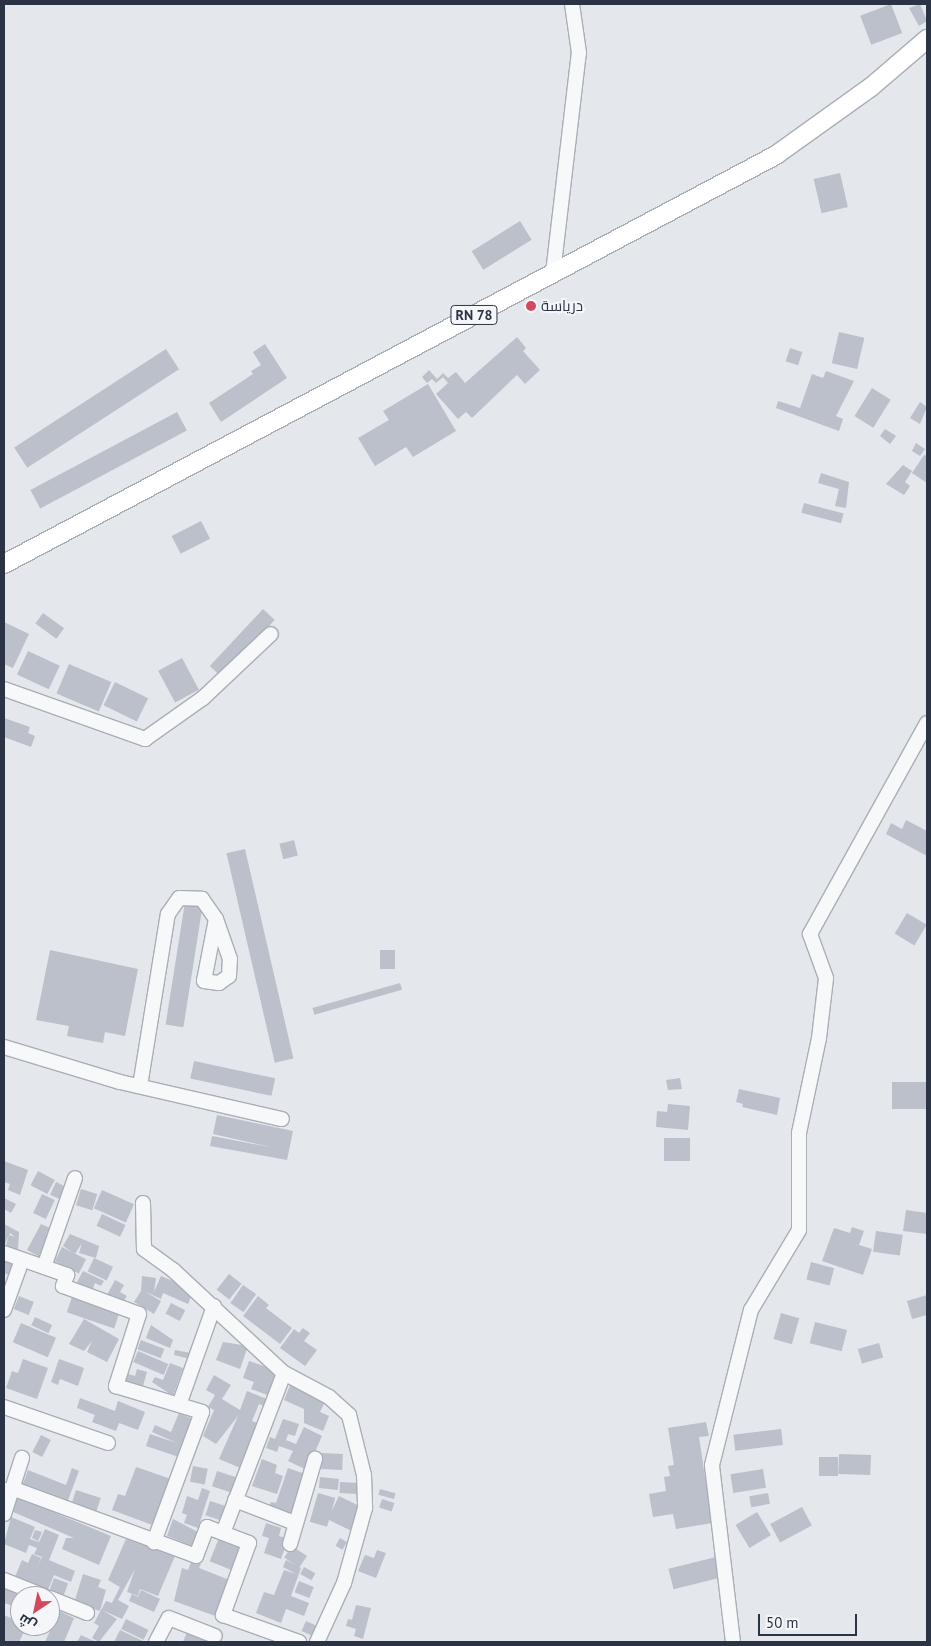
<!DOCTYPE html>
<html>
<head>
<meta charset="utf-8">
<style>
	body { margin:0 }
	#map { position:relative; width:931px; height:1646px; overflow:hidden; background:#e4e7ec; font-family:"PT Sans",Cairo,sans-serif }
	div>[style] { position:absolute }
	.building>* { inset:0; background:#bbc0ca; transform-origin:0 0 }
	.roads { filter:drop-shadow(1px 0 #a9aeb7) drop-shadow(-1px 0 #a9aeb7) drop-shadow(0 1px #a9aeb7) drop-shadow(0 -1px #a9aeb7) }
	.minor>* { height:14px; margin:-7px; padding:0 7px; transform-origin:7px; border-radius:7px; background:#f7f8fa }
	.major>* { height:18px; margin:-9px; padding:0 9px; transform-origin:9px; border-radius:9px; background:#fff }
	.dots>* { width:14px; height:14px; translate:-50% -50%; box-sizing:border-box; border:2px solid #f4f6f9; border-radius:50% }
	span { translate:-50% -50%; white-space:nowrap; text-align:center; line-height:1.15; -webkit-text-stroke:4px #f4f6f9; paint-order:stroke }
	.shield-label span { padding:1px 4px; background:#f4f6f9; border:1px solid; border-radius:4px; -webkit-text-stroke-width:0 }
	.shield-label { font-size:14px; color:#2b3445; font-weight:700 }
	.poi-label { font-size:15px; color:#2b3445 }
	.left { translate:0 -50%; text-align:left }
	.frame { position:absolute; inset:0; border:5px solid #2b3445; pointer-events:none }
	.north { position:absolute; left:10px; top:1586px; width:50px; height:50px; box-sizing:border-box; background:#f4f6f9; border:1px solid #a4a8b1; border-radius:50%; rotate:214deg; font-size:14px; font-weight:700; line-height:20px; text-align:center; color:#2b3445 }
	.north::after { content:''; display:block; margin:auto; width:18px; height:22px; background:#d1495b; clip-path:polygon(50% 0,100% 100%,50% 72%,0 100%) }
	.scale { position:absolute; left:758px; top:1614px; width:99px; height:22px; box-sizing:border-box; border:2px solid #2b3445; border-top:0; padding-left:6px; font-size:15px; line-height:18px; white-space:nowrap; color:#2b3445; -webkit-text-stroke:4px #f4f6f9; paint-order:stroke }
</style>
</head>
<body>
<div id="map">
	<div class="building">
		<div style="left:891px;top:4px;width:31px;height:33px;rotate:69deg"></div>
		<div style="clip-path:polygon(920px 4px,927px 21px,919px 26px,909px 8px)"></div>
		<div style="left:840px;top:173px;width:35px;height:27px;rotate:77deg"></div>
		<div style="left:520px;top:221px;width:22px;height:57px;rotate:58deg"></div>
		<div style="left:839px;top:332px;width:26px;height:32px;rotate:13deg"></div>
		<div style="clip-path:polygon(517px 337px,526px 348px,523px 351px,540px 370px,525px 384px,517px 375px,472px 418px,466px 412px,458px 419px,436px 394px,448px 383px,443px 377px,436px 383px,432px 379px,427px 383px,422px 377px,429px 370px,437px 379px,443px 373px,448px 378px,456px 372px,465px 383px)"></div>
		<div style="clip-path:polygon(265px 344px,287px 378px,221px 422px,209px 403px,253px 374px,251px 371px,261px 365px,253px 352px)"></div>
		<div style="left:790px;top:348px;width:13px;height:14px;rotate:18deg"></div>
		<div style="left:166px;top:349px;width:24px;height:181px;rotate:57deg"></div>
		<div style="clip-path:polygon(826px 371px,854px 381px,836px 416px,843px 419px,839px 431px,776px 408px,778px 401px,800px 408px,812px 374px,823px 378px)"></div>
		<div style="clip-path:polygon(428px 384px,456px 431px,413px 457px,406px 447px,375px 466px,358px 438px,389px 420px,383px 411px)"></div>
		<div style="left:872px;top:388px;width:22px;height:33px;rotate:32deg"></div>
		<div style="clip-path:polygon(920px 402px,927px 407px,920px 424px,910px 418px)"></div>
		<div style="left:177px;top:412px;width:21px;height:166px;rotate:62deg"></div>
		<div style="clip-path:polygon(885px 429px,896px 436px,890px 444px,880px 436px)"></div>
		<div style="clip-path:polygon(916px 443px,925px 449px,920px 456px,912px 451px)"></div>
		<div style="clip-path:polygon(924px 455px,927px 456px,927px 483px,912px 473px)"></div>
		<div style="clip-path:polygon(903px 465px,912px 471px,905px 482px,910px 486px,904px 495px,886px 484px)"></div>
		<div style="clip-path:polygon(821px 473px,849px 482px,846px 508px,835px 506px,839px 489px,818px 483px)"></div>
		<div style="left:804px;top:503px;width:41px;height:10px;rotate:15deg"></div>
		<div style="left:201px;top:521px;width:20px;height:33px;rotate:63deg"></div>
		<div style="left:263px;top:609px;width:16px;height:78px;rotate:43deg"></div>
		<div style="left:43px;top:613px;width:26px;height:13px;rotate:36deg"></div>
		<div style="clip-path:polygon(4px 622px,29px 634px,13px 668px,4px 664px)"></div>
		<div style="left:28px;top:651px;width:35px;height:26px;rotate:25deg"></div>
		<div style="left:182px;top:658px;width:36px;height:27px;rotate:62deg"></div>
		<div style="left:69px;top:664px;width:46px;height:32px;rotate:23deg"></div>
		<div style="left:115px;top:682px;width:37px;height:26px;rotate:26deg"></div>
		<div style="clip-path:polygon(4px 718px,30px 727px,28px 733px,35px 736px,31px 747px,4px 737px)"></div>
		<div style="clip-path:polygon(906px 820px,927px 831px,927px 856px,886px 834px,891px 823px,902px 829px)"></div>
		<div style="left:294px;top:840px;width:16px;height:15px;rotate:76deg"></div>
		<div style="left:245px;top:849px;width:215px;height:19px;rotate:77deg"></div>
		<div style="left:185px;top:902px;width:18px;height:124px;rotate:9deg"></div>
		<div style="left:907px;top:913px;width:23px;height:24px;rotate:31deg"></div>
		<div style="clip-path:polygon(50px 950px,138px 969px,125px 1036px,105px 1032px,103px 1043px,67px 1036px,69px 1026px,36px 1020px)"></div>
		<div style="left:380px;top:950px;width:15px;height:19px"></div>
		<div style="left:400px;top:983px;width:7px;height:91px;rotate:74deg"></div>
		<div style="left:194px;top:1061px;width:83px;height:18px;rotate:12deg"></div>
		<div style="clip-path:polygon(680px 1078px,682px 1089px,668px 1090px,666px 1080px)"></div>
		<div style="left:927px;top:1082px;width:27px;height:35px;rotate:90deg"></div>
		<div style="clip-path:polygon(739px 1089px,780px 1098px,777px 1115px,742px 1107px,743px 1104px,736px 1102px)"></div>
		<div style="clip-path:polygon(668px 1104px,690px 1106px,688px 1130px,656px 1127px,657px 1111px,667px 1112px)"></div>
		<div style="clip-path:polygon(217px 1115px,293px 1131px,287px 1160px,210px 1146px,212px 1136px,275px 1148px,213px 1134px)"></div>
		<div style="left:664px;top:1138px;width:26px;height:23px"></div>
		<div style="clip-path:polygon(4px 1161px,28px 1170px,20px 1195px,8px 1190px,10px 1184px,4px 1182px)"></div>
		<div style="left:38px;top:1171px;width:19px;height:16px;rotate:28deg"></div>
		<div style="left:56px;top:1182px;width:14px;height:14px;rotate:25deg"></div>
		<div style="left:81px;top:1189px;width:17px;height:17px;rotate:17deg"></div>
		<div style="left:102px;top:1190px;width:35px;height:20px;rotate:24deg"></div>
		<div style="left:42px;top:1194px;width:14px;height:21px;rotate:25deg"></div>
		<div style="clip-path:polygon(4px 1198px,16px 1204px,11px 1213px,4px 1209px)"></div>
		<div style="clip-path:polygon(906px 1210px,927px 1213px,927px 1234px,903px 1231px)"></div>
		<div style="left:102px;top:1214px;width:26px;height:13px;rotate:25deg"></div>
		<div style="clip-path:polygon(4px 1224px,19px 1232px,18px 1250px,6px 1245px,9px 1235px,15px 1237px,10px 1233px,4px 1246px)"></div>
		<div style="clip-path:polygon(41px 1224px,50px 1228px,46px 1234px,53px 1238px,42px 1258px,27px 1250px)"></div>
		<div style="clip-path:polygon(852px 1227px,864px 1231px,859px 1245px,872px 1249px,863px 1275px,822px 1261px,834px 1228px,850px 1233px)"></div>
		<div style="left:876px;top:1231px;width:27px;height:21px;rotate:8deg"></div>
		<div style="clip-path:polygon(70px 1234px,99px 1246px,96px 1258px,79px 1253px,82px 1243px,75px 1254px,63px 1246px)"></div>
		<div style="left:62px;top:1247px;width:27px;height:16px;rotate:27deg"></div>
		<div style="clip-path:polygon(4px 1258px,16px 1263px,11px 1276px,4px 1273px)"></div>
		<div style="left:94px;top:1258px;width:21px;height:15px;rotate:25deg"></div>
		<div style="left:811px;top:1262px;width:24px;height:18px;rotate:15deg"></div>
		<div style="clip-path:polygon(83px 1271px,104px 1281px,101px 1286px,95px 1283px,92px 1291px,76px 1284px)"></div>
		<div style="left:229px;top:1274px;width:16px;height:20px;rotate:38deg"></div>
		<div style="clip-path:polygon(142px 1276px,156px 1278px,154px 1292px,161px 1276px,194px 1290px,188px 1304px,163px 1293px,161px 1299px,144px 1291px,161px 1301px,154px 1314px,134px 1302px,141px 1291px)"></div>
		<div style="clip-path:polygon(115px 1280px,124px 1285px,120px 1292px,127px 1296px,122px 1304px,107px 1295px)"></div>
		<div style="left:243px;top:1285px;width:16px;height:22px;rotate:35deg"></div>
		<div style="clip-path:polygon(927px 1295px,927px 1315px,912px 1319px,907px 1301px)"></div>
		<div style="left:19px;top:1296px;width:16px;height:14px;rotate:22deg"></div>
		<div style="clip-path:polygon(258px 1296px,269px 1305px,266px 1308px,292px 1328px,280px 1344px,243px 1316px)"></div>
		<div style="left:72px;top:1297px;width:50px;height:16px;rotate:19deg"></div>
		<div style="left:171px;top:1303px;width:16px;height:12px;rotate:27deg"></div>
		<div style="left:781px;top:1313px;width:19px;height:27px;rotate:16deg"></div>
		<div style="left:35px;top:1317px;width:19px;height:9px;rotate:25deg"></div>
		<div style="clip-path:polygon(84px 1319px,119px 1339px,107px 1362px,87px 1352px,92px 1341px,84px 1351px,69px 1344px)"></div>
		<div style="left:815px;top:1322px;width:33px;height:22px;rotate:14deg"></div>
		<div style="left:21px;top:1323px;width:38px;height:21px;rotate:23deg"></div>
		<div style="clip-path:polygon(151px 1325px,173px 1340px,170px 1348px,146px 1338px)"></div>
		<div style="clip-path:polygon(303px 1328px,310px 1333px,304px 1341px,317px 1350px,305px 1366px,280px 1348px,294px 1329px,299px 1333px)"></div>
		<div style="left:141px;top:1340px;width:25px;height:10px;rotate:21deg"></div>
		<div style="clip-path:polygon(223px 1342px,248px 1346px,240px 1369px,216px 1360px)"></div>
		<div style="left:879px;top:1343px;width:15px;height:22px;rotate:74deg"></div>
		<div style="clip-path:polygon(175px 1350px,191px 1353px,190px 1359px,174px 1355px)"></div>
		<div style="left:138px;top:1351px;width:33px;height:12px;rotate:23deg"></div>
		<div style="clip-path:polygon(23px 1359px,48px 1368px,37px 1399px,6px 1388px,12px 1371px,18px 1373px)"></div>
		<div style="clip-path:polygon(59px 1359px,84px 1368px,78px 1386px,60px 1379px,58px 1385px,51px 1382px)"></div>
		<div style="clip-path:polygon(249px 1361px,279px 1371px,270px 1396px,251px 1389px,254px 1382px,243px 1378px)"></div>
		<div style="clip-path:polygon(170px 1363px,183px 1368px,173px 1396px,152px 1382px,155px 1377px,163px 1380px)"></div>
		<div style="clip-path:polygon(137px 1369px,147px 1372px,143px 1386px,126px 1382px,128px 1374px,135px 1376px)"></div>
		<div style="clip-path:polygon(214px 1375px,231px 1385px,222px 1399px,240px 1410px,247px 1391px,269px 1400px,266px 1407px,259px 1404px,252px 1421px,262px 1425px,245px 1470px,219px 1459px,238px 1416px,216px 1444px,203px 1436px,214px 1410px,208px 1407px,215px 1395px,206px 1390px)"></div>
		<div style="clip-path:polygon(291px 1383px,326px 1400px,320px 1412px,329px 1416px,323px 1431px,304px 1423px,304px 1409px,284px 1400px)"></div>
		<div style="clip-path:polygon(80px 1398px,115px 1411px,118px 1401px,145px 1412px,138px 1430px,119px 1423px,116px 1431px,92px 1422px,95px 1415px,77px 1408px)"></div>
		<div style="clip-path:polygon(179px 1413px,195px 1420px,182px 1458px,146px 1446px,150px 1434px,177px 1443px,152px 1432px,155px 1425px,171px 1432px)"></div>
		<div style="clip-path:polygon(283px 1419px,299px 1424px,295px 1436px,288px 1434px,286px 1440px,296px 1444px,304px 1427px,322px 1436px,307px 1470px,288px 1461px,293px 1451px,279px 1446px,277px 1452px,266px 1448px,270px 1437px,275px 1439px)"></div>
		<div style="clip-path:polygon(706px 1422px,709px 1436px,699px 1437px,712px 1523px,676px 1529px,673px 1514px,653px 1517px,649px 1494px,666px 1491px,664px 1477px,670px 1476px,668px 1466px,674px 1465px,668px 1428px)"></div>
		<div style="left:781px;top:1429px;width:16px;height:48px;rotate:83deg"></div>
		<div style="left:41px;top:1435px;width:11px;height:19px;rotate:27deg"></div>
		<div style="left:322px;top:1453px;width:21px;height:16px;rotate:3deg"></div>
		<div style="left:839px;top:1454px;width:32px;height:20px;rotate:2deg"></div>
		<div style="left:819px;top:1457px;width:19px;height:19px"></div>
		<div style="clip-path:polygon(262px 1459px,277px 1465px,275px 1473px,283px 1476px,277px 1494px,252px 1486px)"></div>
		<div style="left:193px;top:1466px;width:15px;height:16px;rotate:11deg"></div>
		<div style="clip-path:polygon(136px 1467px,171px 1479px,155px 1526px,112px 1510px,118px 1494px,125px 1496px)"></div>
		<div style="clip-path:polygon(72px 1468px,79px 1471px,67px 1503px,22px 1486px,28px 1470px,66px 1485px)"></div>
		<div style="clip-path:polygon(288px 1468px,305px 1474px,291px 1515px,269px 1508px,271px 1502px,276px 1503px)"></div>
		<div style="left:763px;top:1469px;width:19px;height:33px;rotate:81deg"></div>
		<div style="left:217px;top:1471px;width:25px;height:16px;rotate:18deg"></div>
		<div style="left:320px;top:1477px;width:19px;height:11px;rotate:6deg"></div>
		<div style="left:340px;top:1482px;width:19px;height:11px;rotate:3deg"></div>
		<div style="clip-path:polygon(202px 1488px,210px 1491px,198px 1528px,184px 1523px,187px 1515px,182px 1513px,187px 1496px,198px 1500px)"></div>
		<div style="left:380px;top:1489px;width:16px;height:6px;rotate:15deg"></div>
		<div style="left:76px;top:1490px;width:26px;height:15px;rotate:18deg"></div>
		<div style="left:318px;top:1493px;width:18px;height:30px;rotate:16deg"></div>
		<div style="left:768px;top:1493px;width:11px;height:19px;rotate:80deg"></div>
		<div style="left:339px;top:1496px;width:25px;height:26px;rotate:26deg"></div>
		<div style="clip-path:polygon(17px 1497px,111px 1536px,99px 1565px,62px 1549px,66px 1538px,74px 1538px,11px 1511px)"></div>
		<div style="left:382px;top:1499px;width:13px;height:9px;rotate:18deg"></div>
		<div style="left:210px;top:1501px;width:19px;height:15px;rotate:18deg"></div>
		<div style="left:802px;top:1507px;width:21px;height:36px;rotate:62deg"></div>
		<div style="left:757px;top:1512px;width:27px;height:25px;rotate:59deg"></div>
		<div style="clip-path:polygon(11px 1517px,35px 1527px,30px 1539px,39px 1542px,45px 1529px,59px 1535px,49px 1560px,75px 1571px,71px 1582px,54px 1575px,47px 1592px,14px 1579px,22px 1560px,28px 1563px,32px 1554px,41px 1558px,37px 1568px,42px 1557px,34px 1554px,37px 1548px,29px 1545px,26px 1553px,4px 1544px)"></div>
		<div style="clip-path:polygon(173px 1519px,198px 1532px,193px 1546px,167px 1536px)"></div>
		<div style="clip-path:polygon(266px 1523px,281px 1528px,279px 1536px,288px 1539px,281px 1559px,264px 1553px,269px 1538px,262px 1536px)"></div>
		<div style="clip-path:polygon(35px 1530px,42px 1532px,38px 1541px,32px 1538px)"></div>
		<div style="left:219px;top:1538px;width:27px;height:25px;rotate:22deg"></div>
		<div style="left:340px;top:1538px;width:8px;height:9px;rotate:30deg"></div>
		<div style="clip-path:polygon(126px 1539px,175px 1556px,158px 1596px,140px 1589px,138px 1596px,127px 1592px,135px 1569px,118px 1600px,129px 1606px,122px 1619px,102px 1610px,117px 1619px,99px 1642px,92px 1638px,99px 1626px,94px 1623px,106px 1601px,112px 1603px,120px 1587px,108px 1580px)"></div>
		<div style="left:292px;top:1546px;width:18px;height:14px;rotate:34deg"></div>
		<div style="clip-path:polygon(377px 1550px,386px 1553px,376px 1578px,358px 1571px,365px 1555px,374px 1558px)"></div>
		<div style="left:716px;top:1557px;width:21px;height:49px;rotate:76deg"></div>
		<div style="clip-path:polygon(192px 1560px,201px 1564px,199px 1568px,232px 1581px,218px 1617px,174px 1601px,182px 1568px,188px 1570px)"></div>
		<div style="clip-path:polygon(286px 1560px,301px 1568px,291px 1596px,309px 1603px,304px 1616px,286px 1609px,281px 1623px,256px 1613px,264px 1592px,274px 1595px,284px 1570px,296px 1574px,283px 1567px)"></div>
		<div style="left:304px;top:1567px;width:13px;height:8px;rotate:29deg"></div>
		<div style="clip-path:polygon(83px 1574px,101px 1580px,98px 1587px,106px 1590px,100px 1611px,74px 1603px)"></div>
		<div style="left:54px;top:1578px;width:15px;height:16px;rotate:20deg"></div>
		<div style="left:299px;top:1581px;width:16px;height:12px;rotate:22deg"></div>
		<div style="clip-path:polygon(4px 1587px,22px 1593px,17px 1607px,4px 1603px)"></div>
		<div style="clip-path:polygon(141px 1590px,160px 1599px,154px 1612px,129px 1601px,132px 1594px,138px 1597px)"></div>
		<div style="clip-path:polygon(20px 1603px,20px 1626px,27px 1626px,19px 1642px,4px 1642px,4px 1615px,13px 1619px)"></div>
		<div style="clip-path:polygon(356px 1605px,371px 1608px,363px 1639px,354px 1636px,356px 1629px,346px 1626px,348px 1619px,352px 1620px)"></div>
		<div style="clip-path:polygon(59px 1611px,74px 1618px,64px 1642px,45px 1642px)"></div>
		<div style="left:126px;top:1619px;width:25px;height:11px;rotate:26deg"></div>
		<div style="left:306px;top:1621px;width:12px;height:11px;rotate:24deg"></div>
		<div style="clip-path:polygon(189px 1627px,206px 1635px,203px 1642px,183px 1642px)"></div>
		<div style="clip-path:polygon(120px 1630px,145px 1642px,114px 1642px)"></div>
		<div style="clip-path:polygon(81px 1635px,96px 1642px,77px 1642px)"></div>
	</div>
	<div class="roads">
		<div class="minor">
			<div style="left:553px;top:273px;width:222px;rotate:-83.3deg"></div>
			<div style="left:579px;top:53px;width:49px;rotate:-98.1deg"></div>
			<div style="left:4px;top:689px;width:150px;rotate:19.5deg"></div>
			<div style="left:145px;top:739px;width:71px;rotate:-35.3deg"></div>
			<div style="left:203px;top:698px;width:93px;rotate:-43.3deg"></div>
			<div style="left:4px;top:1047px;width:121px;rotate:16.8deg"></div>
			<div style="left:120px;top:1082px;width:166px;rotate:12.9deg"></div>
			<div style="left:140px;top:1086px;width:174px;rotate:-80.8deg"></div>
			<div style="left:168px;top:914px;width:19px;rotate:-55deg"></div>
			<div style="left:179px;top:898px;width:23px;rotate:2deg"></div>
			<div style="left:202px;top:899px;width:24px;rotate:55deg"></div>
			<div style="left:216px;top:919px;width:63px;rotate:101deg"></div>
			<div style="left:204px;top:981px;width:15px;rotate:8deg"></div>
			<div style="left:219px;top:983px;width:12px;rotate:-35deg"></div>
			<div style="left:229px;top:976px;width:17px;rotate:-87deg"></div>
			<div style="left:230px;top:959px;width:42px;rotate:-109.3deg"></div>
			<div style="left:143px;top:1203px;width:46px;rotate:88.8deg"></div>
			<div style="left:144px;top:1249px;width:36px;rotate:36deg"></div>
			<div style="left:173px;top:1270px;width:151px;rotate:42.9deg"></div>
			<div style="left:284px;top:1373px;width:51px;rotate:28.1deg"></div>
			<div style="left:329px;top:1397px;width:27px;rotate:42deg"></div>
			<div style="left:349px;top:1415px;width:62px;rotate:76deg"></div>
			<div style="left:364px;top:1475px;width:33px;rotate:88deg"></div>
			<div style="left:365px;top:1508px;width:78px;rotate:105.6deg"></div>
			<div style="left:344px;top:1583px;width:65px;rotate:114.6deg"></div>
			<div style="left:4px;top:1253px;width:67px;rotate:19.2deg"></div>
			<div style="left:67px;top:1275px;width:12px;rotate:110deg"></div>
			<div style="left:63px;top:1286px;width:81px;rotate:20.2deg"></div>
			<div style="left:139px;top:1314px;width:76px;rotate:107.7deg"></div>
			<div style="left:116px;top:1386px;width:90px;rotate:16.8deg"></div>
			<div style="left:202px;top:1412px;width:139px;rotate:110.3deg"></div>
			<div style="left:44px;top:1267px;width:94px;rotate:-70.8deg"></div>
			<div style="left:4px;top:1310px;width:53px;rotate:-70.2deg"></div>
			<div style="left:179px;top:1405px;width:105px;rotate:-70.5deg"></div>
			<div style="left:4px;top:1407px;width:110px;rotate:19.1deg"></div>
			<div style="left:4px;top:1490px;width:13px"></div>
			<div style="left:17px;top:1490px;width:191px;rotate:20.2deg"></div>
			<div style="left:196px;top:1556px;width:31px;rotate:-69deg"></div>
			<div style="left:207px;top:1527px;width:45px;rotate:20.9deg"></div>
			<div style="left:249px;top:1543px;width:77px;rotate:109.9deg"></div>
			<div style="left:223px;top:1615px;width:81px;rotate:19.6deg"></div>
			<div style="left:235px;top:1500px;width:64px;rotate:21deg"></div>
			<div style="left:4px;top:1514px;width:59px;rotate:-72.2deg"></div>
			<div style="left:223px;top:1533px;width:171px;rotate:-69.1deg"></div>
			<div style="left:290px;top:1544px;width:89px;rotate:-73.6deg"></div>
			<div style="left:4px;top:1580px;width:43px;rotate:21.8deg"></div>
			<div style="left:50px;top:1598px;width:40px;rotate:22deg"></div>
			<div style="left:156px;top:1642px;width:27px;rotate:-62deg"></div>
			<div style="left:169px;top:1618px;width:49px;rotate:21.4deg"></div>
			<div style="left:733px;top:1642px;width:178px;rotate:-96.8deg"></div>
			<div style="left:712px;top:1465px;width:160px;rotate:-75.9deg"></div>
			<div style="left:751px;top:1310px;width:93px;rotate:-59deg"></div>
			<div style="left:799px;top:1230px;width:97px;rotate:-90deg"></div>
			<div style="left:799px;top:1133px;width:97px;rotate:-78.1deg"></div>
			<div style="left:819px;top:1038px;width:60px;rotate:-83.3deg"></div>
			<div style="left:826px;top:978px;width:47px;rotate:-110deg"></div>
			<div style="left:810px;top:934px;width:241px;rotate:-61deg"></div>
		</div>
		<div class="major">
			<div style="left:4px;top:564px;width:874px;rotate:-27.91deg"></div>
			<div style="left:776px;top:155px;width:117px;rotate:-35.6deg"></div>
			<div style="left:871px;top:87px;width:74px;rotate:-40.6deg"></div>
		</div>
	</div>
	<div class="dots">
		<div style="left:531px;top:306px;background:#d1495b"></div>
	</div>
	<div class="shield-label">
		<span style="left:474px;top:315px">RN 78</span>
	</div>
	<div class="poi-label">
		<span class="left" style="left:541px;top:306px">درياسة</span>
	</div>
	<div class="frame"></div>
	<div class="north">ش</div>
	<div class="scale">50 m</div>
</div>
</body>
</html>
